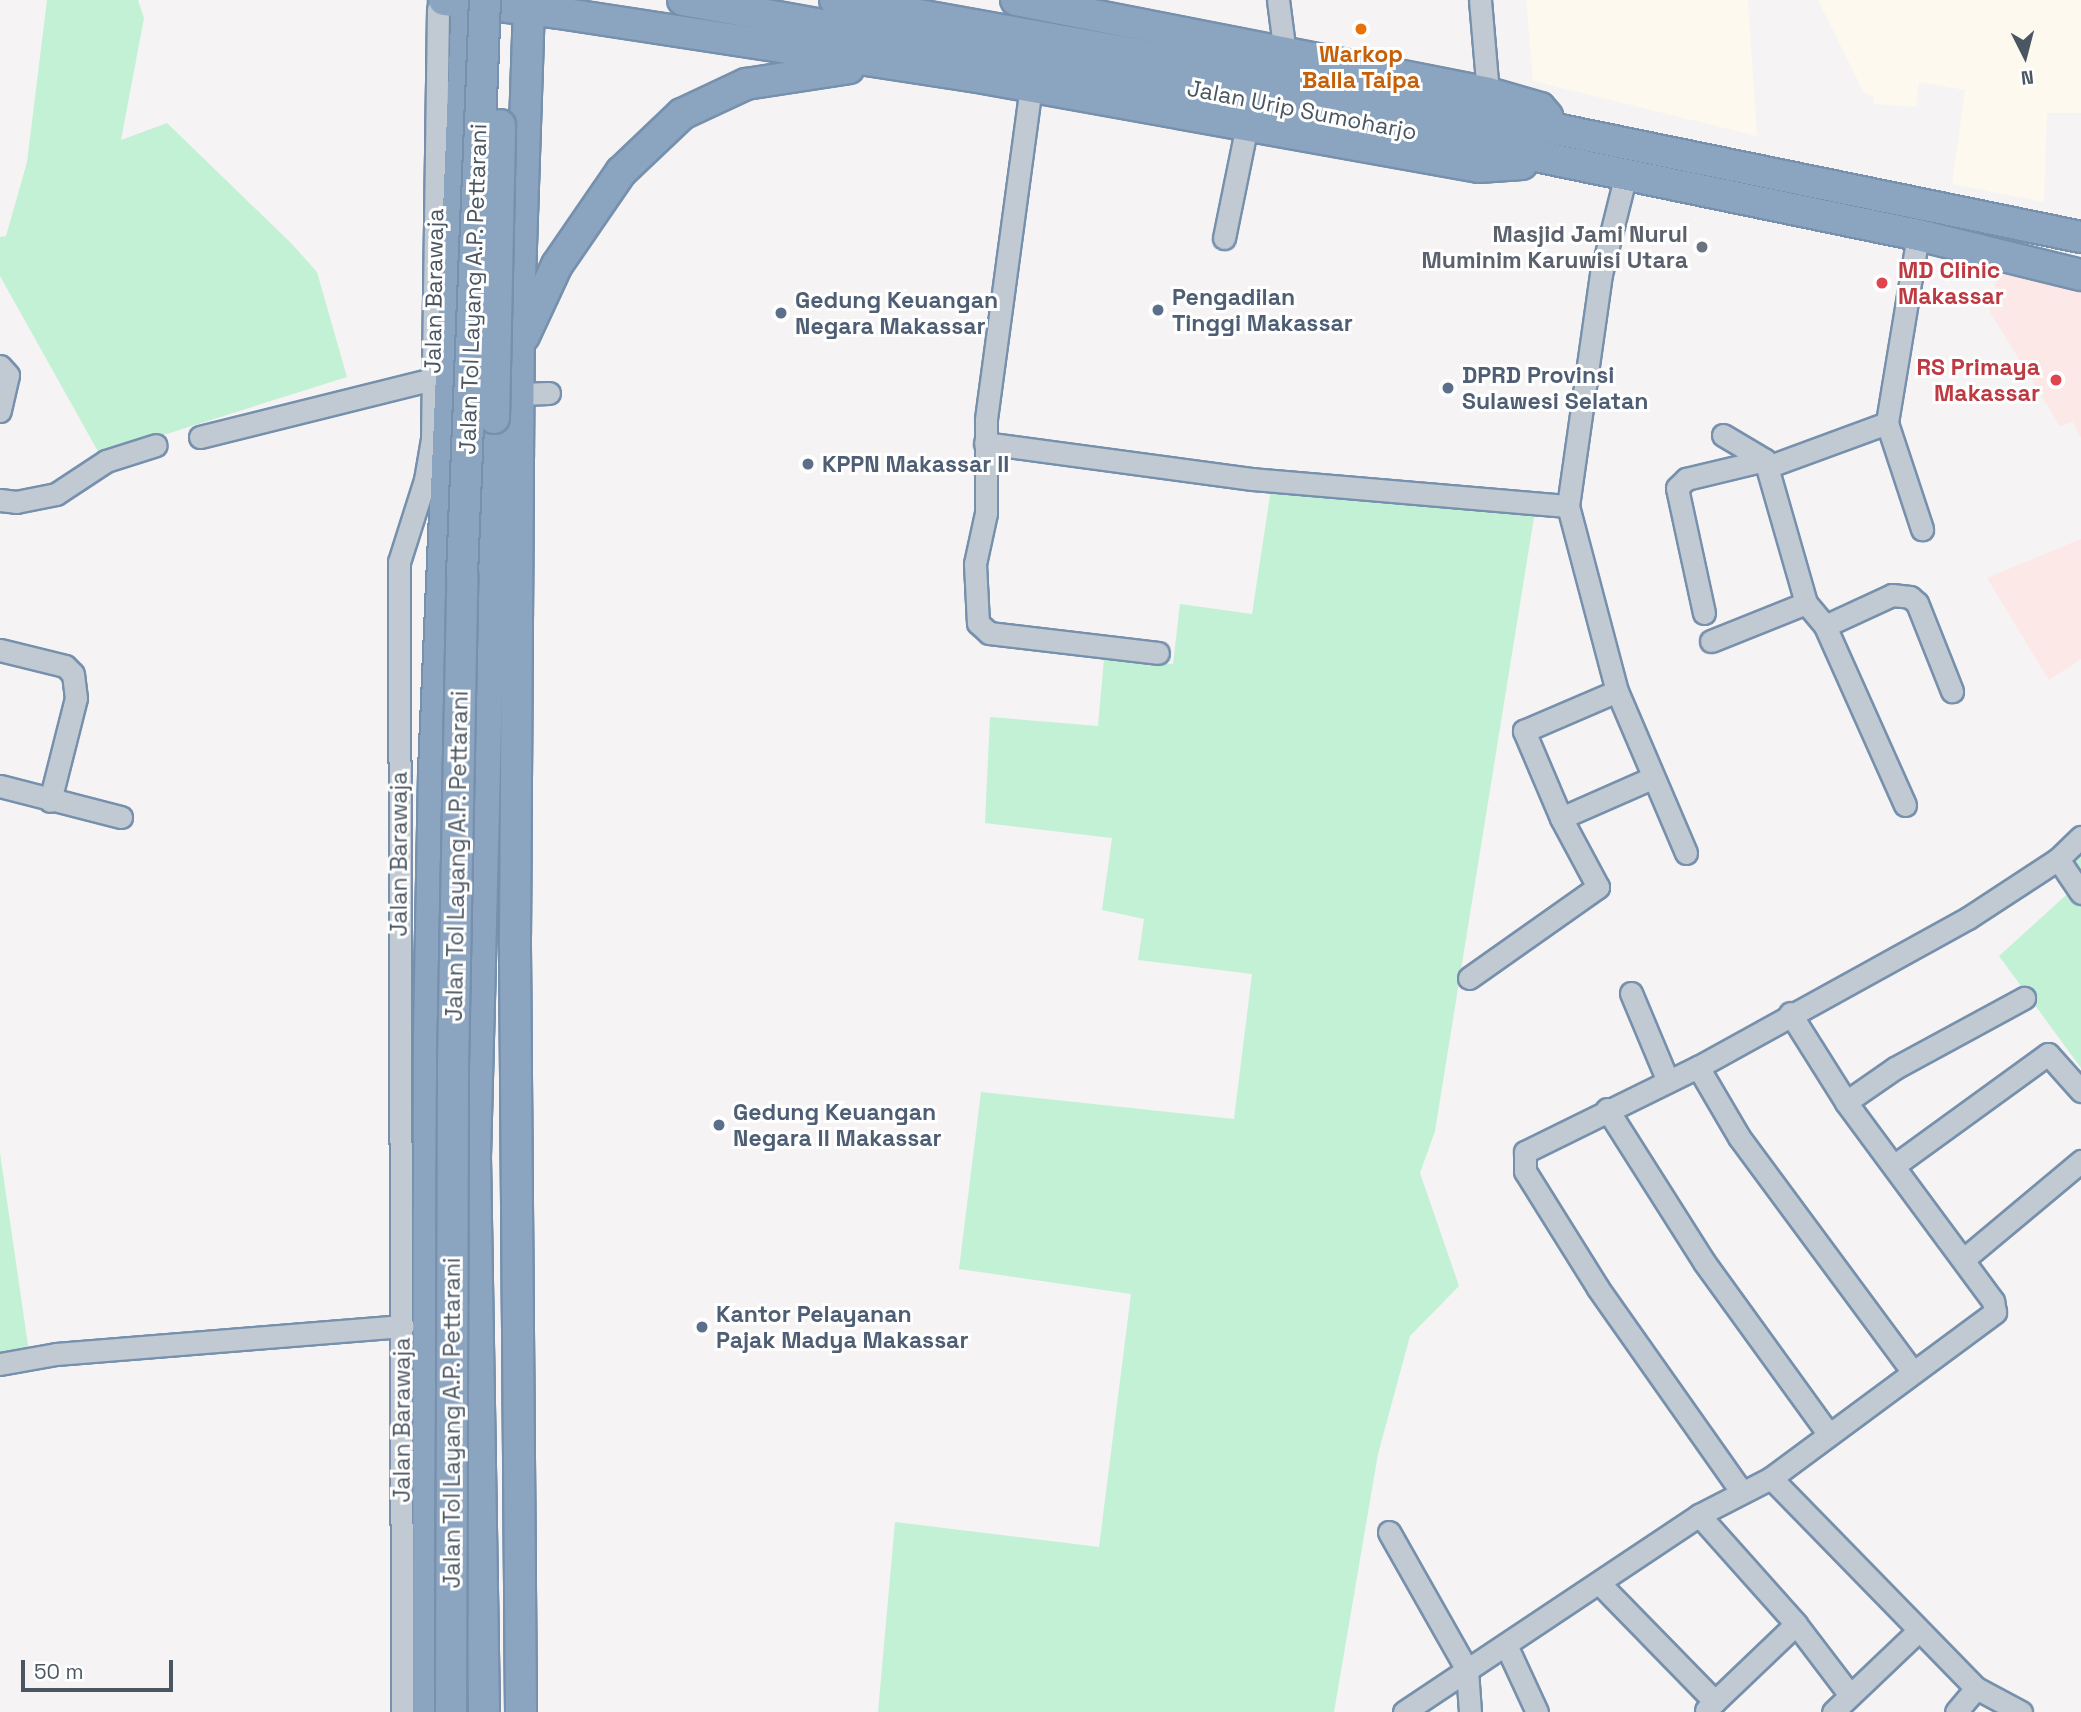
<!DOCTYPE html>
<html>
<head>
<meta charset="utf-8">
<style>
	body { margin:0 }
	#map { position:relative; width:2081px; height:1712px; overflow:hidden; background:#f5f3f3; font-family:"Space Grotesk",sans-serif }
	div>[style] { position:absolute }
	.commercial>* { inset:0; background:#fdf9ef }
	.medical>* { inset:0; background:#fce8e6 }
	.green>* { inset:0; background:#c3f1d5 }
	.roads { filter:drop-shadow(2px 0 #7690ad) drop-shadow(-2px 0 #7690ad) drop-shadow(0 2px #7690ad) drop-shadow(0 -2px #7690ad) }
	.minor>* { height:21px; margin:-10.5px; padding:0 10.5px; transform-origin:10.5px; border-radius:10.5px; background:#c1cad2 }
	.highway>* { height:30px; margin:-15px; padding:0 15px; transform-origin:15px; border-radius:15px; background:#8ba5c1 }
	.bridges { filter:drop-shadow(2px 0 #7690ad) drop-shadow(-2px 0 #7690ad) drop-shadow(0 2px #7690ad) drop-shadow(0 -2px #7690ad) }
	.highway-bridge>* { height:30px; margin:-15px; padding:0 15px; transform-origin:15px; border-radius:15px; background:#8ba5c1 }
	.dots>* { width:19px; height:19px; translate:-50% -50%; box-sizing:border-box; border:4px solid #fff; border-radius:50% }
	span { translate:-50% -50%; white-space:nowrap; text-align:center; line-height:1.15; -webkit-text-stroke:6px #fff; paint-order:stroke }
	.food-label { font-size:23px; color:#c56008; font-weight:700 }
	.street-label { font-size:23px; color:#4a5661 }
	.worship-label { font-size:23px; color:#5b616d; font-weight:700 }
	.right { translate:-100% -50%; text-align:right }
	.health-label { font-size:23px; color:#be3a42; font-weight:700 }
	.left { translate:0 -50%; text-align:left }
	.service-label { font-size:23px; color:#4e5e75; font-weight:700 }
	.north { position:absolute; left:1990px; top:21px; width:70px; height:70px; -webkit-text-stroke:5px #fff; paint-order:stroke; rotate:174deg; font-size:19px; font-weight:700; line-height:28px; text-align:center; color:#4a5661 }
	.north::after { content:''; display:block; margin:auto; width:24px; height:32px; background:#4a5661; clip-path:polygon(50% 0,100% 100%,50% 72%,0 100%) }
	.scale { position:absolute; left:21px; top:1660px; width:152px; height:32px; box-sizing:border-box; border:4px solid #4a5661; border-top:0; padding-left:9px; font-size:21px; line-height:24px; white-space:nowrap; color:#4a5661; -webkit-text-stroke:5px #fff; paint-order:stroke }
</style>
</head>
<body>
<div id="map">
	<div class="commercial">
		<div style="clip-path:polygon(1526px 0,1748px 0,1757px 136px,1533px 81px)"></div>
		<div style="clip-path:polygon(1818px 0,2081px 0,2081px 113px,2047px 113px,2044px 202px,1952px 184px,1965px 90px,1919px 82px,1916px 107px,1874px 104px,1874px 97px,1864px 93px)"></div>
	</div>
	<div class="medical">
		<div style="clip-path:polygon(1999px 268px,2081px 284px,2081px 438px,2073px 422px,2060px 426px,1989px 310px)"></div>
		<div style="clip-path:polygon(2081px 539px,2081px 659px,2049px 680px,1987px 578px)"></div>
	</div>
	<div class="green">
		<div style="clip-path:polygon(47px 0,138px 0,144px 18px,121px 140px,167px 123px,291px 243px,317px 272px,347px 377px,100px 455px,0 276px,0 237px,6px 236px,27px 162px)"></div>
		<div style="clip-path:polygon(1271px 489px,1535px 511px,1435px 1131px,1420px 1173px,1459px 1286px,1410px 1336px,1378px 1454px,1334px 1712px,878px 1712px,895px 1522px,1099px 1547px,1131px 1294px,959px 1269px,981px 1092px,1234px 1119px,1252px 974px,1138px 960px,1144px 919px,1102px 910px,1112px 838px,985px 823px,990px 717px,1098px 726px,1104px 659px,1173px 664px,1180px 604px,1252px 614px)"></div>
		<div style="clip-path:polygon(2081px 844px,2081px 1068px,1999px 956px,2075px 887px,2062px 862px)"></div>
		<div style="clip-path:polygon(0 1153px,28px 1345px,30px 1358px,0 1357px)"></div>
	</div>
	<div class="roads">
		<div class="minor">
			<div style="left:1278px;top:0;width:54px;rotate:82.6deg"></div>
			<div style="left:1480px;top:0;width:93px;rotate:85.1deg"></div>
			<div style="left:1031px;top:86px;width:337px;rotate:97.7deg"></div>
			<div style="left:986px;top:420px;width:93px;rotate:90deg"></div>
			<div style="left:986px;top:513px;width:52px;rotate:102.2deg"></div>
			<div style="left:975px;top:564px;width:59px;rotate:87.1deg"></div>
			<div style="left:978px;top:623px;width:15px;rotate:42deg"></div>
			<div style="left:989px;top:633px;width:170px;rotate:6.7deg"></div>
			<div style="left:1625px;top:178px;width:99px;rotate:104deg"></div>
			<div style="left:1601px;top:274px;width:234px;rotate:98.1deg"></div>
			<div style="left:1568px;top:506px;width:191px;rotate:75.2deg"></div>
			<div style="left:1617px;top:691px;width:176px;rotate:66.9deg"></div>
			<div style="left:1918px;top:235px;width:191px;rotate:99.4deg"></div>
			<div style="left:1887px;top:423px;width:112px;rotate:71.7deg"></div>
			<div style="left:1224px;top:238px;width:115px;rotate:-78.5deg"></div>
			<div style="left:0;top:366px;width:12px;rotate:48deg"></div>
			<div style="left:8px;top:375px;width:37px;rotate:103deg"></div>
			<div style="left:518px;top:394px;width:31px;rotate:-2deg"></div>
			<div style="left:1723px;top:435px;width:49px;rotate:30.8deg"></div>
			<div style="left:200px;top:437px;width:240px;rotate:-14deg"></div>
			<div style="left:985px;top:443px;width:269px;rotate:7.7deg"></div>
			<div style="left:1252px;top:479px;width:317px;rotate:4.9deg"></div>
			<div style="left:1770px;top:466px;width:125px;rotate:-20.2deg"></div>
			<div style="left:0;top:500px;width:16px;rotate:7deg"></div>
			<div style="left:16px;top:502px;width:41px;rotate:-11.3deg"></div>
			<div style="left:56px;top:494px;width:60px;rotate:-33.4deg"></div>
			<div style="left:106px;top:461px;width:52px;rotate:-17.7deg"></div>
			<div style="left:1704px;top:613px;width:128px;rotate:-102.2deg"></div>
			<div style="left:1677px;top:488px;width:13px;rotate:-45deg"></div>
			<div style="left:1686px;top:479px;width:81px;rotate:-13.5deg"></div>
			<div style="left:1765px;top:460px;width:149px;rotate:74deg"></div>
			<div style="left:1806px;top:603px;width:30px;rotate:50deg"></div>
			<div style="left:1825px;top:626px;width:196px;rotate:65.9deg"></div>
			<div style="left:1825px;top:626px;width:74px;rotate:-24.8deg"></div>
			<div style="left:1892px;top:595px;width:18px;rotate:6deg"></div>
			<div style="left:1910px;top:597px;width:9px;rotate:41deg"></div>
			<div style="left:1917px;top:603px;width:95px;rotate:68.3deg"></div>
			<div style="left:1711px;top:641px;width:102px;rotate:-21.8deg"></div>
			<div style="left:0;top:650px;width:67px;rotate:13.8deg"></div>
			<div style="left:65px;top:666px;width:11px;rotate:45deg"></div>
			<div style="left:73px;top:674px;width:24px;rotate:83deg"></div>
			<div style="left:76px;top:698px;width:106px;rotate:104.2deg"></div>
			<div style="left:0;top:786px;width:125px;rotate:14.4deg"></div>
			<div style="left:1561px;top:818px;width:99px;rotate:-23.7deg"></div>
			<div style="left:2058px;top:859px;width:41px;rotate:55.9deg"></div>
			<div style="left:1469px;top:978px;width:158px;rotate:-35.2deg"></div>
			<div style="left:1598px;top:887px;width:78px;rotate:-118.2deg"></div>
			<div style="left:1561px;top:818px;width:95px;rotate:-113deg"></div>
			<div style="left:1524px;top:731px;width:101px;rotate:-23.3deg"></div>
			<div style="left:1631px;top:993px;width:93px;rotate:67.3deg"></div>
			<div style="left:1698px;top:1067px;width:81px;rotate:59.6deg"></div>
			<div style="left:1739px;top:1137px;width:291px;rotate:53.5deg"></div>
			<div style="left:1846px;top:1102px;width:60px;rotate:-34.8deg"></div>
			<div style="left:1895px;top:1068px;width:147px;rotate:-28.5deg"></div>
			<div style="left:1607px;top:1109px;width:181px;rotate:57.6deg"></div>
			<div style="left:1704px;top:1262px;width:211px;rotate:54.1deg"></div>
			<div style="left:1895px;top:1165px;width:189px;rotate:-36deg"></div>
			<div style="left:2048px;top:1054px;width:50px;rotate:48.3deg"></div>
			<div style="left:1964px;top:1259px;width:153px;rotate:-39.9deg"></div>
			<div style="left:0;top:1364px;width:57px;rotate:-10.1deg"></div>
			<div style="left:56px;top:1354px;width:348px;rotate:-4.6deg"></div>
			<div style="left:1771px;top:1478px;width:293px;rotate:45.7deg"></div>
			<div style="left:1976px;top:1688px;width:51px;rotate:28.1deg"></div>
			<div style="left:1741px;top:1491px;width:248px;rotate:-125.2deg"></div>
			<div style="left:1598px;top:1288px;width:138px;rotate:-122deg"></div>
			<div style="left:1525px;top:1171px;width:19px;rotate:-90deg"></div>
			<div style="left:1525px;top:1152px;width:193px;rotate:-26.2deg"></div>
			<div style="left:1698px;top:1067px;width:308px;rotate:-28.9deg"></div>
			<div style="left:1968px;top:918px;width:108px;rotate:-33.2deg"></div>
			<div style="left:2058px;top:859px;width:32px;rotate:-44deg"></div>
			<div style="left:1699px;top:1515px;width:146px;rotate:48.3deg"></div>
			<div style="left:1796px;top:1624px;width:89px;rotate:52.7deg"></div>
			<div style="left:1389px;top:1532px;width:159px;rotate:60.5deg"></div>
			<div style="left:1467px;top:1670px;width:42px;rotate:85.9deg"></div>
			<div style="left:1601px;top:1585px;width:163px;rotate:45.7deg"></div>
			<div style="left:1506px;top:1645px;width:74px;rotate:65.2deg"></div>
			<div style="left:1706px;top:1710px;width:124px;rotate:-43.7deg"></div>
			<div style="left:402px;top:1712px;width:1150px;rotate:-90.15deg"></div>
			<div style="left:399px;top:562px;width:86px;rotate:-72.4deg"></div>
			<div style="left:425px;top:480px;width:42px;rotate:-80.3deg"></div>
			<div style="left:432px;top:439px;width:430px;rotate:-89.2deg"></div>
			<div style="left:1404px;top:1712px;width:355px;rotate:-33.7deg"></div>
			<div style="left:1699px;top:1515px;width:81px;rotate:-27.2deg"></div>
			<div style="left:1771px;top:1478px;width:279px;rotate:-36.5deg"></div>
			<div style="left:1995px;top:1312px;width:11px;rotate:-100deg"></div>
			<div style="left:1993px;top:1301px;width:247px;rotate:-126.5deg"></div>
			<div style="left:1846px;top:1102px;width:105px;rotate:-122.2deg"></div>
			<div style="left:1833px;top:1712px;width:116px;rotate:-43.6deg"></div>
			<div style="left:1956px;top:1712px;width:31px;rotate:-50deg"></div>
		</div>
		<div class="highway">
			<div style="left:444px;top:0;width:116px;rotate:6.4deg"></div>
			<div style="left:559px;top:13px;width:418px;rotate:8.7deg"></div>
			<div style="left:972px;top:76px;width:515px;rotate:10.18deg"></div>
			<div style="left:1479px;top:167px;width:43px;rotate:-4deg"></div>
			<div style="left:683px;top:0;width:754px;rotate:10.16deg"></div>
			<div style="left:1425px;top:133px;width:503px;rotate:11.69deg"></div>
			<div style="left:1918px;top:235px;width:168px;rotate:13.8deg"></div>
			<div style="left:835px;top:0;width:737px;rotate:10.17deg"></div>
			<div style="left:1560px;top:130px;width:532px;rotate:11.61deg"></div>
			<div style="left:1016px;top:0;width:481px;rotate:11.1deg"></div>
			<div style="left:1488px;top:93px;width:54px;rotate:16.1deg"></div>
			<div style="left:1540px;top:108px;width:11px;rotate:49deg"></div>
			<div style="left:524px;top:336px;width:78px;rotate:-65.1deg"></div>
			<div style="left:557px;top:265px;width:113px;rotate:-55.5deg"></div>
			<div style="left:621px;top:172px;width:84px;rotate:-43.6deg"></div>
			<div style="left:682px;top:114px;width:71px;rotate:-25.1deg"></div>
			<div style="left:746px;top:84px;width:104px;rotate:-8.8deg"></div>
			<div style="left:428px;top:1712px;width:678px;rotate:-89.92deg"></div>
			<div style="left:429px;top:1034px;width:263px;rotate:-88.9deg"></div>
			<div style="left:434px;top:771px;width:772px;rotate:-87.55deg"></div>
			<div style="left:484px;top:1712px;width:555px;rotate:-90.93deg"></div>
			<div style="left:475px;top:1157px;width:739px;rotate:-88.53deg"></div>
			<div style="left:521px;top:1712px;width:772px;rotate:-90.45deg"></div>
			<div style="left:515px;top:940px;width:633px;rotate:-89.64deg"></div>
			<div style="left:519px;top:307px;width:307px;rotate:-88.1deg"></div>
		</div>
	</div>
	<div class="bridges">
		<div class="highway-bridge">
			<div style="left:494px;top:418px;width:293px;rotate:-88.8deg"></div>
			<div style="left:451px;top:1712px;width:647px;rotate:-89.82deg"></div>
			<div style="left:453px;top:1065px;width:490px;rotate:-88.9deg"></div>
			<div style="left:462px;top:575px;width:575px;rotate:-87.71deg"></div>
		</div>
	</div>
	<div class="dots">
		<div style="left:1361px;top:29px;background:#e8710a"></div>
		<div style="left:1702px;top:247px;background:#6b7280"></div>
		<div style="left:1882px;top:283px;background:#e0444e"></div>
		<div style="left:1158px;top:310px;background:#5c6f8a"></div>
		<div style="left:781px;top:313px;background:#5c6f8a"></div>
		<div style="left:2056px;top:380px;background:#e0444e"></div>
		<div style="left:1448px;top:388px;background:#5c6f8a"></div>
		<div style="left:808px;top:464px;background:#5c6f8a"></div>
		<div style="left:719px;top:1125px;background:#5c6f8a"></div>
		<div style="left:702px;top:1327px;background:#5c6f8a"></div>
	</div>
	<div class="food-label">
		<span style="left:1361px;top:67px">Warkop<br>Balla Taipa</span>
	</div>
	<div class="street-label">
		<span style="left:1302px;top:110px;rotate:11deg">Jalan Urip Sumoharjo</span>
		<span style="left:473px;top:289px;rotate:-88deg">Jalan Tol Layang A.P. Pettarani</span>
		<span style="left:434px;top:291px;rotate:-89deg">Jalan Barawaja</span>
		<span style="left:399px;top:854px;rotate:-90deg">Jalan Barawaja</span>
		<span style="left:457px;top:856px;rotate:-89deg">Jalan Tol Layang A.P. Pettarani</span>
		<span style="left:402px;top:1420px;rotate:-90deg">Jalan Barawaja</span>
		<span style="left:452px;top:1423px;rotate:-90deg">Jalan Tol Layang A.P. Pettarani</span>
	</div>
	<div class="worship-label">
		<span class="right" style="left:1688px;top:247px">Masjid Jami Nurul<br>Muminim Karuwisi Utara</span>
	</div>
	<div class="health-label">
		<span class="left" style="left:1898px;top:283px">MD Clinic<br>Makassar</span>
		<span class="right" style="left:2040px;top:380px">RS Primaya<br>Makassar</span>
	</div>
	<div class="service-label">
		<span class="left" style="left:1172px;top:310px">Pengadilan<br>Tinggi Makassar</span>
		<span class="left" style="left:795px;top:313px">Gedung Keuangan<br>Negara Makassar</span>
		<span class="left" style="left:1462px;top:388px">DPRD Provinsi<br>Sulawesi Selatan</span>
		<span class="left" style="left:822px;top:464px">KPPN Makassar II</span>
		<span class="left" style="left:733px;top:1125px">Gedung Keuangan<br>Negara II Makassar</span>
		<span class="left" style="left:716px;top:1327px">Kantor Pelayanan<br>Pajak Madya Makassar</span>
	</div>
	<div class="north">N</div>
	<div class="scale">50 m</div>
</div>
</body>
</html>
